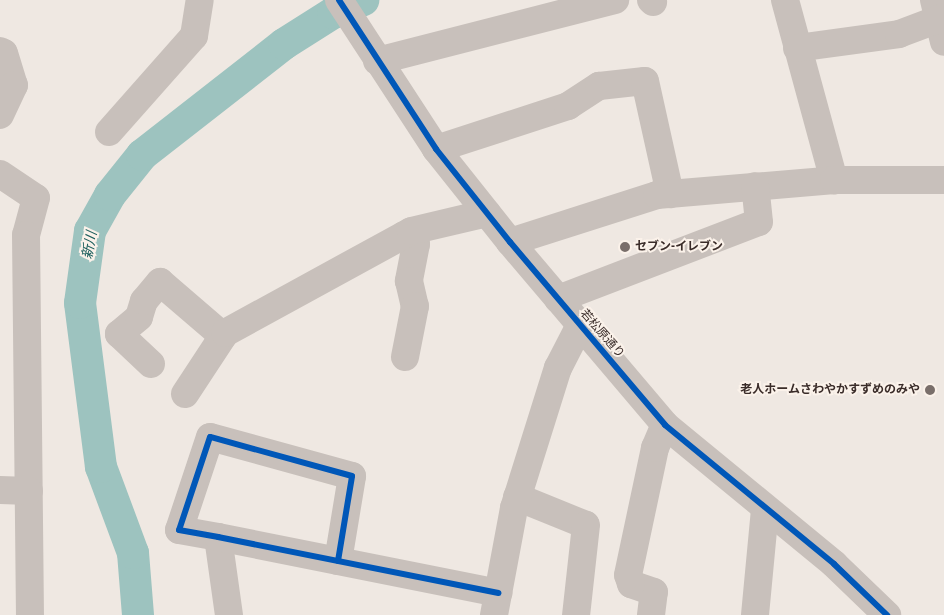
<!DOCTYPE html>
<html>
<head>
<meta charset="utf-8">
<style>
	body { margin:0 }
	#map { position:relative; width:944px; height:615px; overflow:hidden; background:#efe8e2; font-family:Helvetica,"Noto Sans JP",sans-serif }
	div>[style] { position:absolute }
	.river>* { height:32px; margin:-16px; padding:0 16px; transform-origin:16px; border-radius:16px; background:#9dc3bf }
	.minor>* { height:28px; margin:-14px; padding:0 14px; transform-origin:14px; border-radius:14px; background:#c8c0bb }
	.cycleway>* { height:6px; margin:-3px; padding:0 3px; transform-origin:3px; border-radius:3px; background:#0057b8 }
	.dots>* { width:14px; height:14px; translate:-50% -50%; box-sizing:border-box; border:2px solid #fbf2ea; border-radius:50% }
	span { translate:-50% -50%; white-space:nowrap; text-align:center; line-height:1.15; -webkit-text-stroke:4px #fbf2ea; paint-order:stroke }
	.poi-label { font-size:12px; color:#3a2c29; font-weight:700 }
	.left { translate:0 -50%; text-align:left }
	.right { translate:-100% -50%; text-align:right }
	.street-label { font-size:12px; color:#3a2c29 }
	.water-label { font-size:14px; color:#1b5e5c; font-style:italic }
</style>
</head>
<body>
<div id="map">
	<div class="river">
		<div style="left:138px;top:615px;width:62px;rotate:-94.6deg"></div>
		<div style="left:133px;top:553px;width:92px;rotate:-110.4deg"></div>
		<div style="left:101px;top:467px;width:165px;rotate:-97.3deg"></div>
		<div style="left:80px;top:303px;width:73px;rotate:-82.1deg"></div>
		<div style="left:90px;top:231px;width:41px;rotate:-60.9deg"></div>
		<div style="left:110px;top:195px;width:51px;rotate:-51.3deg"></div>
		<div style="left:142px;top:155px;width:180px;rotate:-38deg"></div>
		<div style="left:284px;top:44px;width:58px;rotate:-32.3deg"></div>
		<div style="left:333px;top:13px;width:33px;rotate:-23deg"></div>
	</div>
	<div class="minor">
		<div style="left:339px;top:0;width:178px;rotate:56.9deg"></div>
		<div style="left:436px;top:149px;width:119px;rotate:51.5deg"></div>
		<div style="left:510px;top:242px;width:240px;rotate:49.7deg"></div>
		<div style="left:665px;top:425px;width:219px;rotate:39.4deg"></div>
		<div style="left:834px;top:564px;width:74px;rotate:43.9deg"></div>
		<div style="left:651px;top:0;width:3px;rotate:45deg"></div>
		<div style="left:785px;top:0;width:187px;rotate:74.8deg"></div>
		<div style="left:934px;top:0;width:43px;rotate:76.6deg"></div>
		<div style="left:797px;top:48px;width:103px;rotate:-7.8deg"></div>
		<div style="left:899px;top:34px;width:48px;rotate:-20.7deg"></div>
		<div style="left:0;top:51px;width:4px;rotate:27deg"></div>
		<div style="left:4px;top:53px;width:34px;rotate:73deg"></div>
		<div style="left:14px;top:85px;width:33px;rotate:115deg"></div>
		<div style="left:377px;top:61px;width:246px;rotate:-14.4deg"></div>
		<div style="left:109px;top:132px;width:128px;rotate:-48.5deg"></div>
		<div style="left:194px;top:36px;width:36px;rotate:-81deg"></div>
		<div style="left:436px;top:149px;width:139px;rotate:-18deg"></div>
		<div style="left:568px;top:106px;width:37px;rotate:-33deg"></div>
		<div style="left:599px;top:86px;width:46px;rotate:-6.2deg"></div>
		<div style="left:645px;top:81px;width:116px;rotate:77.5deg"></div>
		<div style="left:0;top:174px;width:43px;rotate:33.7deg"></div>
		<div style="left:36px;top:198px;width:38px;rotate:105deg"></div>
		<div style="left:26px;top:235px;width:380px;rotate:89.4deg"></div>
		<div style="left:404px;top:235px;width:15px;rotate:37deg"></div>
		<div style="left:416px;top:244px;width:38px;rotate:101deg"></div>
		<div style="left:409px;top:281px;width:26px;rotate:77deg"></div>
		<div style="left:415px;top:306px;width:52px;rotate:101.1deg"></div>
		<div style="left:510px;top:242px;width:154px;rotate:-17.7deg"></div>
		<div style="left:657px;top:195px;width:178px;rotate:-4.8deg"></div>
		<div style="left:834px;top:180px;width:110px"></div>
		<div style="left:558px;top:299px;width:215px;rotate:-21deg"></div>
		<div style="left:759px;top:222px;width:36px;rotate:-96deg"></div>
		<div style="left:151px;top:364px;width:44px;rotate:-136.8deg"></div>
		<div style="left:119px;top:334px;width:26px;rotate:-40deg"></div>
		<div style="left:139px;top:317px;width:17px;rotate:-73deg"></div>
		<div style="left:144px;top:301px;width:25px;rotate:-50deg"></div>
		<div style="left:160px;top:282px;width:83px;rotate:40.6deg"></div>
		<div style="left:185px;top:394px;width:73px;rotate:-56.7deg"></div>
		<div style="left:225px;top:333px;width:212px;rotate:-28.7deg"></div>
		<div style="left:411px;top:231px;width:78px;rotate:-13.3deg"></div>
		<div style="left:0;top:490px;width:29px;rotate:2deg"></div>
		<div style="left:517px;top:497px;width:74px;rotate:22.1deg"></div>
		<div style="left:586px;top:525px;width:91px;rotate:96.3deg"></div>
		<div style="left:218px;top:537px;width:79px;rotate:82deg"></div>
		<div style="left:338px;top:561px;width:86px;rotate:-80.6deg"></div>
		<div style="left:352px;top:476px;width:147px;rotate:-164.6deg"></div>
		<div style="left:210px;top:437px;width:98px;rotate:108.4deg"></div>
		<div style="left:179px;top:530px;width:40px;rotate:10deg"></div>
		<div style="left:218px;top:537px;width:286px;rotate:11.3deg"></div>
		<div style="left:494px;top:615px;width:109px;rotate:-79.4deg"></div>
		<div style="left:514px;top:508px;width:147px;rotate:-72.6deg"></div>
		<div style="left:558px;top:368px;width:48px;rotate:-62.9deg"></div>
		<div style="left:651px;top:615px;width:23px;rotate:-83deg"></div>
		<div style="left:654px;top:592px;width:24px;rotate:-161deg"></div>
		<div style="left:631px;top:584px;width:9px;rotate:-108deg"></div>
		<div style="left:628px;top:575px;width:130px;rotate:-78deg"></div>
		<div style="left:655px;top:448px;width:25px;rotate:-67deg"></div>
		<div style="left:755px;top:615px;width:106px;rotate:-84.6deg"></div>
	</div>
	<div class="cycleway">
		<div style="left:339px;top:0;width:178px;rotate:56.9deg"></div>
		<div style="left:436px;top:149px;width:119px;rotate:51.5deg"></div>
		<div style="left:510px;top:242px;width:240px;rotate:49.7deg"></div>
		<div style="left:665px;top:425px;width:219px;rotate:39.4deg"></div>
		<div style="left:834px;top:564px;width:74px;rotate:43.9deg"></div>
		<div style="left:338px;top:561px;width:86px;rotate:-80.6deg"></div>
		<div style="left:352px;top:476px;width:147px;rotate:-164.6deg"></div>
		<div style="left:210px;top:437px;width:98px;rotate:108.4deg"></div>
		<div style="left:179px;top:530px;width:40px;rotate:10deg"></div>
		<div style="left:218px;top:537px;width:286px;rotate:11.3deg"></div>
	</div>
	<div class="dots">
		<div style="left:625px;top:247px;background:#796e6a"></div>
		<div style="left:930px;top:390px;background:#796e6a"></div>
	</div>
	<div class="poi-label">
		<span class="left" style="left:635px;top:247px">セブン-イレブン</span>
		<span class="right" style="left:920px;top:390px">老人ホームさわやかすずめのみや</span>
	</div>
	<div class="street-label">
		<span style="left:602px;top:334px;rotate:49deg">若松原通り</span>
	</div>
	<div class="water-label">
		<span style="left:89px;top:245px;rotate:-79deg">新川</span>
	</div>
</div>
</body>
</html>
